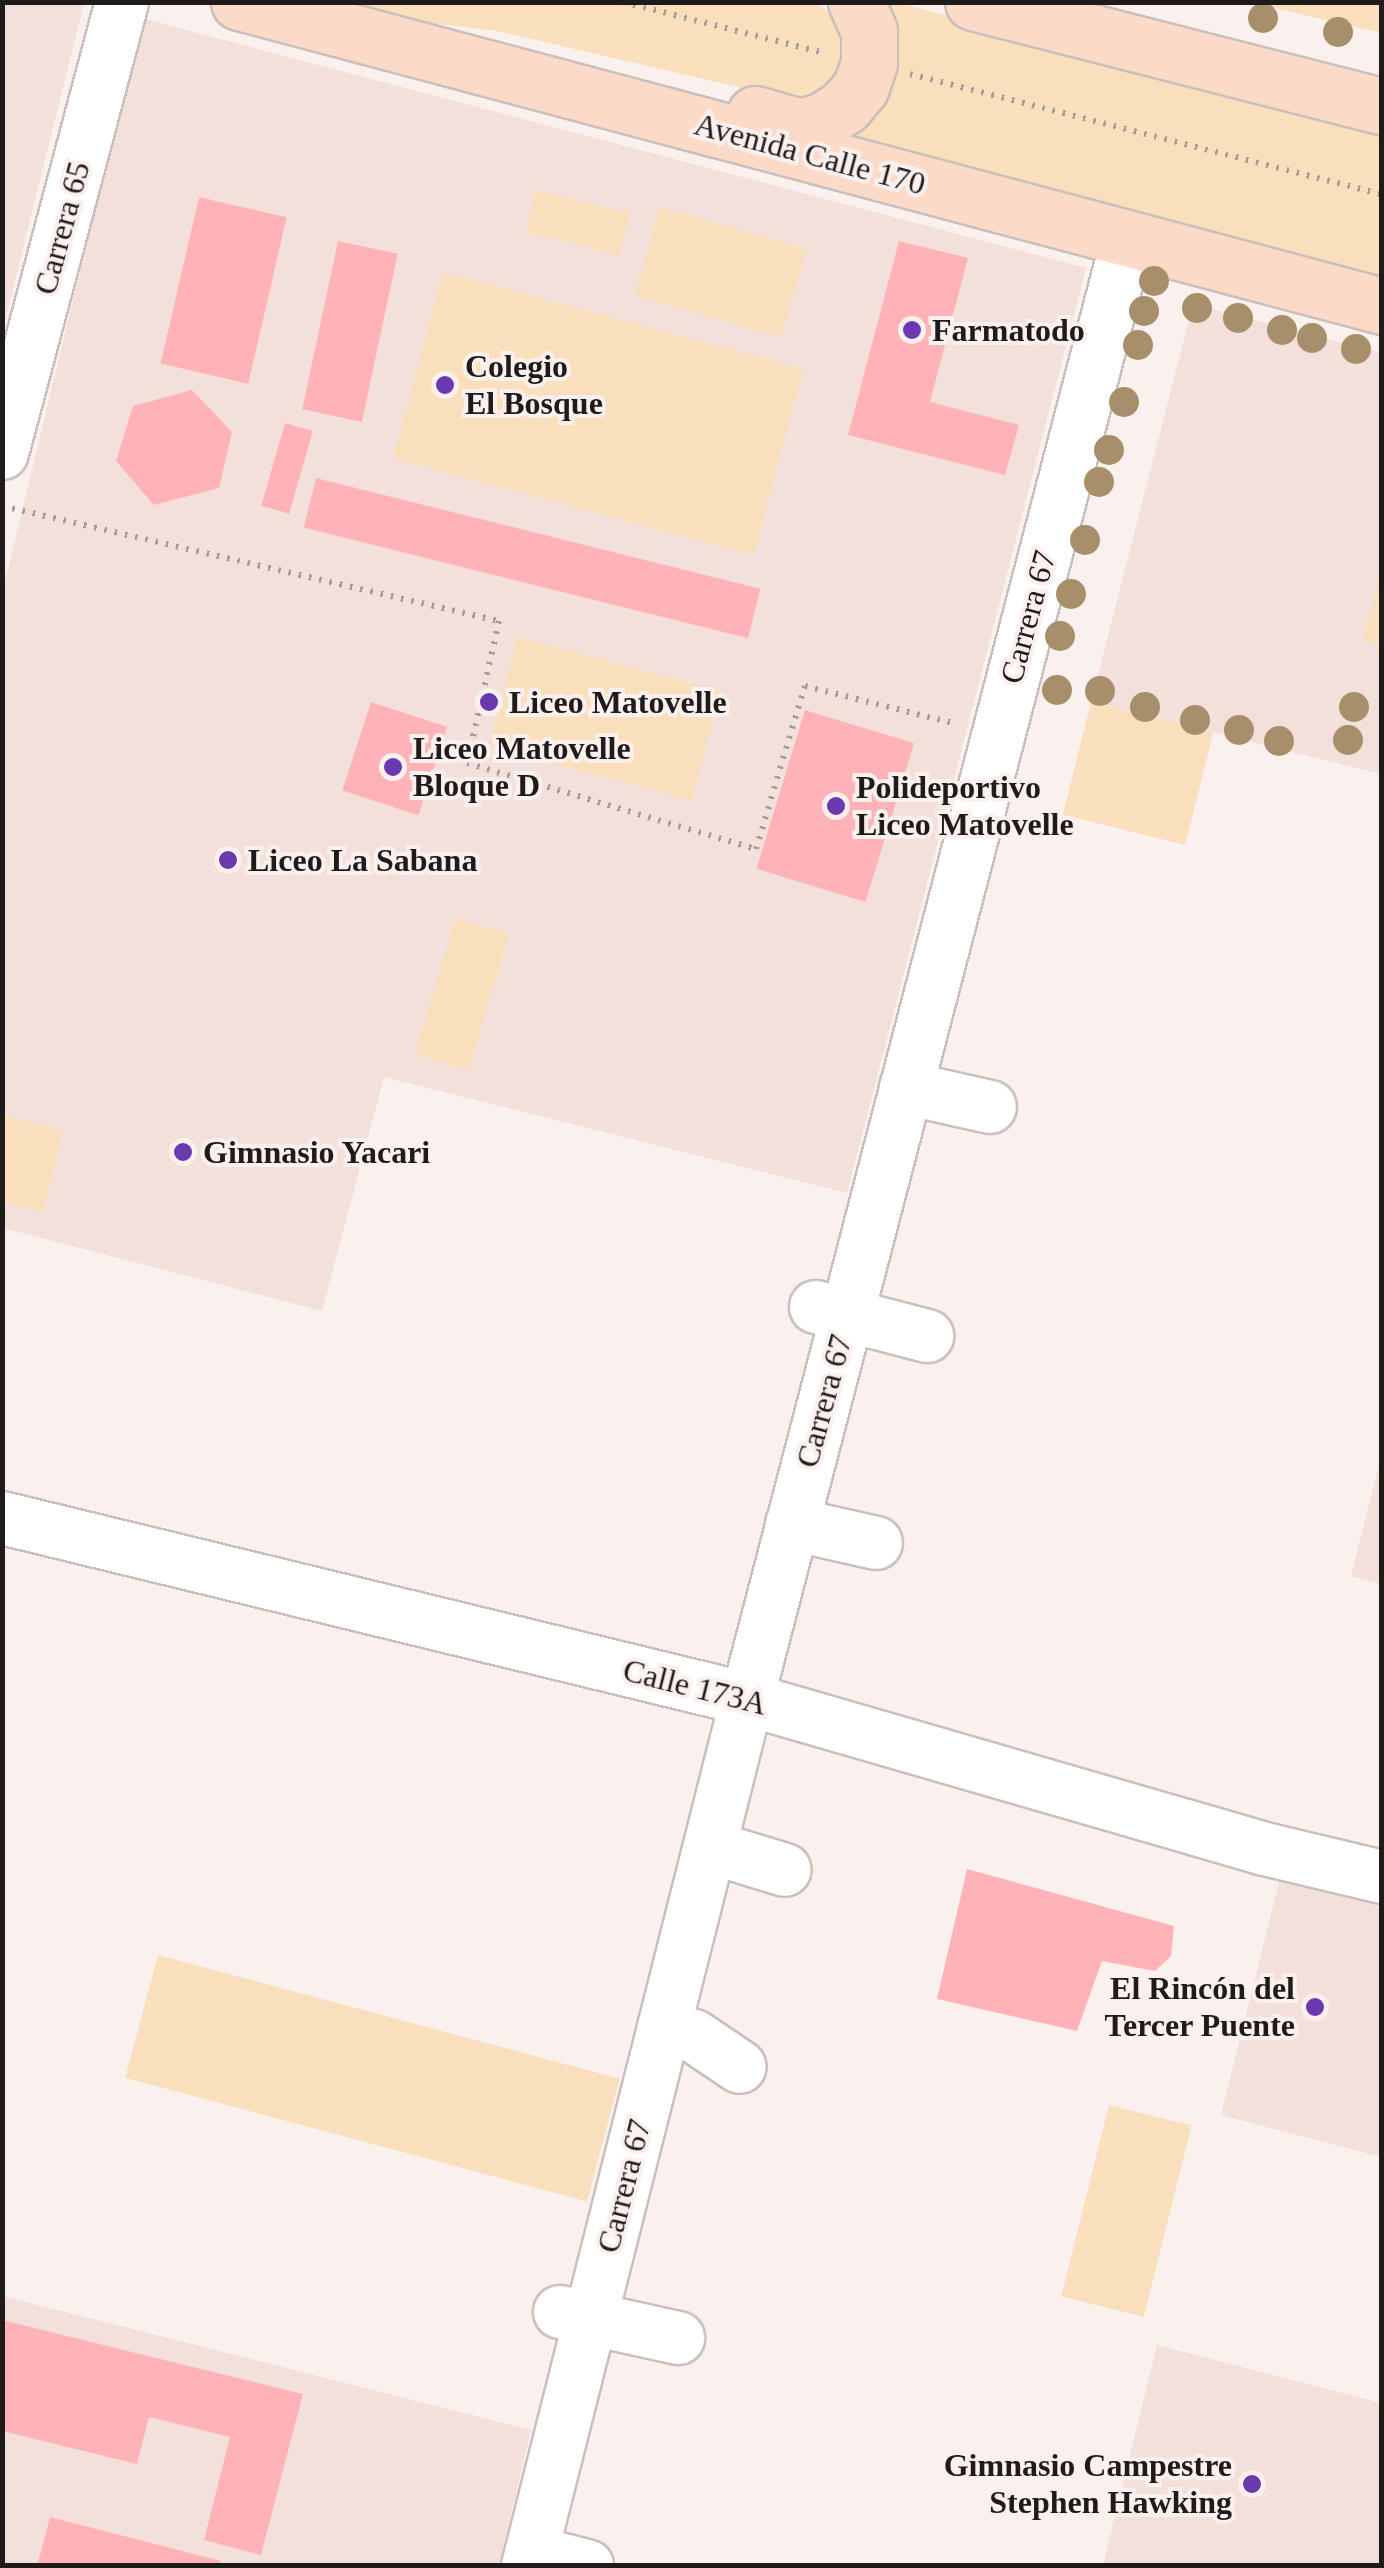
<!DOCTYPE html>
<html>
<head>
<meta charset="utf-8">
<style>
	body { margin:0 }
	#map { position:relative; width:1384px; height:2568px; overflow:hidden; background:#faf0ed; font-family:Georgia,serif }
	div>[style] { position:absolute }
	.built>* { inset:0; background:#f3e0db }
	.green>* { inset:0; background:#fadfbd; transform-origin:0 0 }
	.building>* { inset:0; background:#ffb3b8; transform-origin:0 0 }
	.path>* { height:6px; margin-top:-3px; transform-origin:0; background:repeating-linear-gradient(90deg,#a59d9b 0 2.5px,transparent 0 10.5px) }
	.roads { filter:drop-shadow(2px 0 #c9bfbc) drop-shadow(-2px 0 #c9bfbc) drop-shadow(0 2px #c9bfbc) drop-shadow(0 -2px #c9bfbc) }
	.minor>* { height:52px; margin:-26px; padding:0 26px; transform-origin:26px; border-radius:26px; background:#fff }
	.major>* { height:55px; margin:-27.5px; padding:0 27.5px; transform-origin:27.5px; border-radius:27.5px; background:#fbdbc7 }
	.trees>* { width:30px; height:30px; margin:-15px; border-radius:50%; background:#a88f6c }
	.dots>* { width:28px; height:28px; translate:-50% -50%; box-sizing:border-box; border:5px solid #faf0ed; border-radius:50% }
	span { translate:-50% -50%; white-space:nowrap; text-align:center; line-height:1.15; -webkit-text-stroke:8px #faf0ed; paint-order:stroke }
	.street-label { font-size:32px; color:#1f1b1a }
	.poi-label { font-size:32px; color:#1f1b1a; font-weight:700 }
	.left { translate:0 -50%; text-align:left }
	.right { translate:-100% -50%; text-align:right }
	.frame { position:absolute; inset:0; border:5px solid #1f1b1a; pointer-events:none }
</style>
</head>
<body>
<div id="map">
	<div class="built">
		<div style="clip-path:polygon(3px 3px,84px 3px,3px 329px)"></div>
		<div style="clip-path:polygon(141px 18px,1086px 268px,847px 1193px,384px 1077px,322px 1311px,3px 1228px,3px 590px)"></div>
		<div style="clip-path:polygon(1193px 304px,1381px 353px,1381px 774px,1091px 702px)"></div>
		<div style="clip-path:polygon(1381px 1457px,1382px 1584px,1381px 1584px,1351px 1576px)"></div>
		<div style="clip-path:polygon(1281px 1874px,1381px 1899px,1381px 2157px,1221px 2115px)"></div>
		<div style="clip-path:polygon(2px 2296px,531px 2430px,499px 2565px,3px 2565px)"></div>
		<div style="clip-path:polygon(1157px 2345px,1381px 2403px,1381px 2565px,1103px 2565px)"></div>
	</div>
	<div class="green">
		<div style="clip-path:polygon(895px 2px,1381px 129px,1381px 278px,858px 142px,854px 128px,886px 11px)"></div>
		<div style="clip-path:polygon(314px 3px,816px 3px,834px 16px,850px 36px,839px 82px,807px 103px,497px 31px,378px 17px)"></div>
		<div style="clip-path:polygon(1254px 3px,1381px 3px,1381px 33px)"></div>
		<div style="left:536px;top:190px;width:97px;height:43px;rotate:14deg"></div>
		<div style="left:660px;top:207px;width:153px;height:92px;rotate:16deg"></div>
		<div style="left:443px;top:272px;width:373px;height:193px;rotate:15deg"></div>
		<div style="clip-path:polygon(1381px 570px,1382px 632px,1378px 645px,1363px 641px)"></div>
		<div style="left:518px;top:637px;width:210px;height:113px;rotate:15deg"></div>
		<div style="left:1091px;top:702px;width:126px;height:116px;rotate:14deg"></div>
		<div style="left:456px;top:918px;width:56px;height:142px;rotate:17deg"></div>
		<div style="clip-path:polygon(2px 1115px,63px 1130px,43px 1212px,3px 1202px)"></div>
		<div style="left:158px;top:1955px;width:478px;height:127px;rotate:15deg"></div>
		<div style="left:1109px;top:2105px;width:85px;height:197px;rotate:14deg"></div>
	</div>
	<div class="building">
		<div style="left:199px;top:197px;width:90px;height:171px;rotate:13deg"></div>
		<div style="left:338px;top:241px;width:61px;height:172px;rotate:12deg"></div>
		<div style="clip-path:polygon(899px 241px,968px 258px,930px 402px,1019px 425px,1005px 475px,848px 435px)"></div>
		<div style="clip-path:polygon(192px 390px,232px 432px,219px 488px,154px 505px,116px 461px,133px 406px)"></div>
		<div style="left:285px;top:423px;width:29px;height:86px;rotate:16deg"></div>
		<div style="left:316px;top:478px;width:458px;height:51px;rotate:14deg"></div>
		<div style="left:371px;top:702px;width:80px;height:93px;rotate:18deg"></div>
		<div style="left:805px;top:710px;width:114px;height:166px;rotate:17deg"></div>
		<div style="clip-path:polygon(967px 1869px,1174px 1926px,1171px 1956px,1155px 1971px,1102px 1961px,1077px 2031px,937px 1999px)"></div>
		<div style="clip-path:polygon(2px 2320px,303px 2394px,261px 2555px,204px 2540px,230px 2437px,149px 2417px,137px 2464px,2px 2431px)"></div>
		<div style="clip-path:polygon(50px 2517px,221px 2561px,219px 2566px,37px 2566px)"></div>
	</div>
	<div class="path">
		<div style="left:623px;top:2px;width:208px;rotate:14.2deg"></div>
		<div style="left:910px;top:74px;width:487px;rotate:14.3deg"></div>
		<div style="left:2px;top:506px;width:510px;rotate:13.03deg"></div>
		<div style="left:499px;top:621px;width:146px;rotate:102.7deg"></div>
		<div style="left:467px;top:763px;width:302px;rotate:16.6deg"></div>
		<div style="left:756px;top:849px;width:170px;rotate:-73.3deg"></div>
		<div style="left:805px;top:686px;width:152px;rotate:14.1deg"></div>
	</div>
	<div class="roads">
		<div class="minor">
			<div style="left:2px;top:453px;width:467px;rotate:-75.1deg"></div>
			<div style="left:906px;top:1088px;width:86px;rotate:12.7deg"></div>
			<div style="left:816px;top:1307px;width:115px;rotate:14.6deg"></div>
			<div style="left:2px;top:1518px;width:767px;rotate:13.66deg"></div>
			<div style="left:747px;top:1699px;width:539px;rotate:16.15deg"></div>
			<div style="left:1265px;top:1849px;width:120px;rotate:13.5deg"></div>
			<div style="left:792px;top:1524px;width:86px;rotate:12.7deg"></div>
			<div style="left:710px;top:1847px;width:78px;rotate:17deg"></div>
			<div style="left:664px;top:2027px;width:31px;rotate:17deg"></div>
			<div style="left:694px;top:2036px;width:55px;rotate:34deg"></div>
			<div style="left:560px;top:2312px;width:121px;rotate:12.4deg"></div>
			<div style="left:532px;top:2552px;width:57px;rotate:14.3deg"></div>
			<div style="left:528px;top:2566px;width:894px;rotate:-75.82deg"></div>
			<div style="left:747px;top:1699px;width:1510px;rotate:-75.38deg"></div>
		</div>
		<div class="major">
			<div style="left:239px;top:2px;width:1183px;rotate:14.89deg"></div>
			<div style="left:973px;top:2px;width:422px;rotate:14.3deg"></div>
			<div style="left:755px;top:114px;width:47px;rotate:16.1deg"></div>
			<div style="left:800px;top:127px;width:25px;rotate:-16deg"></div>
			<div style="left:824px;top:120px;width:25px;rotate:-34deg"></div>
			<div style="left:845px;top:106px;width:25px;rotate:-50deg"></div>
			<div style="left:861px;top:87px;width:25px;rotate:-72deg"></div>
			<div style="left:869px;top:63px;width:32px;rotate:-90deg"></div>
			<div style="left:869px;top:31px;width:32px;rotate:-114deg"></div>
		</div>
	</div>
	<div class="trees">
		<div style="left:1263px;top:18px"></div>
		<div style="left:1338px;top:32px"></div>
		<div style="left:1154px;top:281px"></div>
		<div style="left:1197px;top:308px"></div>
		<div style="left:1144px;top:311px"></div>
		<div style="left:1238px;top:318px"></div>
		<div style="left:1282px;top:330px"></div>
		<div style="left:1312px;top:338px"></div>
		<div style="left:1138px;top:345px"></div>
		<div style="left:1356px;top:349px"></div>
		<div style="left:1124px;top:402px"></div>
		<div style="left:1109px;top:450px"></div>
		<div style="left:1099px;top:482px"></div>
		<div style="left:1085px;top:540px"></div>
		<div style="left:1071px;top:594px"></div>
		<div style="left:1060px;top:636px"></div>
		<div style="left:1057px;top:690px"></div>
		<div style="left:1100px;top:691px"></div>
		<div style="left:1145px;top:707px"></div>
		<div style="left:1354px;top:707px"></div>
		<div style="left:1195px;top:720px"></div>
		<div style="left:1239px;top:730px"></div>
		<div style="left:1348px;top:740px"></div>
		<div style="left:1279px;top:741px"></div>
	</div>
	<div class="dots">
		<div style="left:912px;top:330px;background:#6a39b0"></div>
		<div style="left:445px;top:385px;background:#6a39b0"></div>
		<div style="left:489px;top:702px;background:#6a39b0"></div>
		<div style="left:393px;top:767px;background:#6a39b0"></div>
		<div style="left:836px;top:806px;background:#6a39b0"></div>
		<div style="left:228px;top:860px;background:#6a39b0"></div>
		<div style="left:183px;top:1152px;background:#6a39b0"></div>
		<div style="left:1315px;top:2007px;background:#6a39b0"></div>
		<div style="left:1252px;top:2484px;background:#6a39b0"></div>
	</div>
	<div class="street-label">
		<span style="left:810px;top:154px;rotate:15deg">Avenida Calle 170</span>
		<span style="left:62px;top:228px;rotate:-75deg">Carrera 65</span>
		<span style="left:1028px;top:617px;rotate:-75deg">Carrera 67</span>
		<span style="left:824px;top:1401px;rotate:-75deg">Carrera 67</span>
		<span style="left:695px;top:1687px;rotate:14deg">Calle 173A</span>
		<span style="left:624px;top:2186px;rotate:-76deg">Carrera 67</span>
	</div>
	<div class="poi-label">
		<span class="left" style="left:932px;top:330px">Farmatodo</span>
		<span class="left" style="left:465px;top:385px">Colegio<br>El Bosque</span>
		<span class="left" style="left:509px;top:702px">Liceo Matovelle</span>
		<span class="left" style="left:413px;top:767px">Liceo Matovelle<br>Bloque D</span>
		<span class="left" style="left:856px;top:806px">Polideportivo<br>Liceo Matovelle</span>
		<span class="left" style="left:248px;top:860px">Liceo La Sabana</span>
		<span class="left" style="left:203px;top:1152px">Gimnasio Yacari</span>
		<span class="right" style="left:1295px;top:2007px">El Rincón del<br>Tercer Puente</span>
		<span class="right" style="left:1232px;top:2484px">Gimnasio Campestre<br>Stephen Hawking</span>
	</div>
	<div class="frame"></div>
</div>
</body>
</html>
